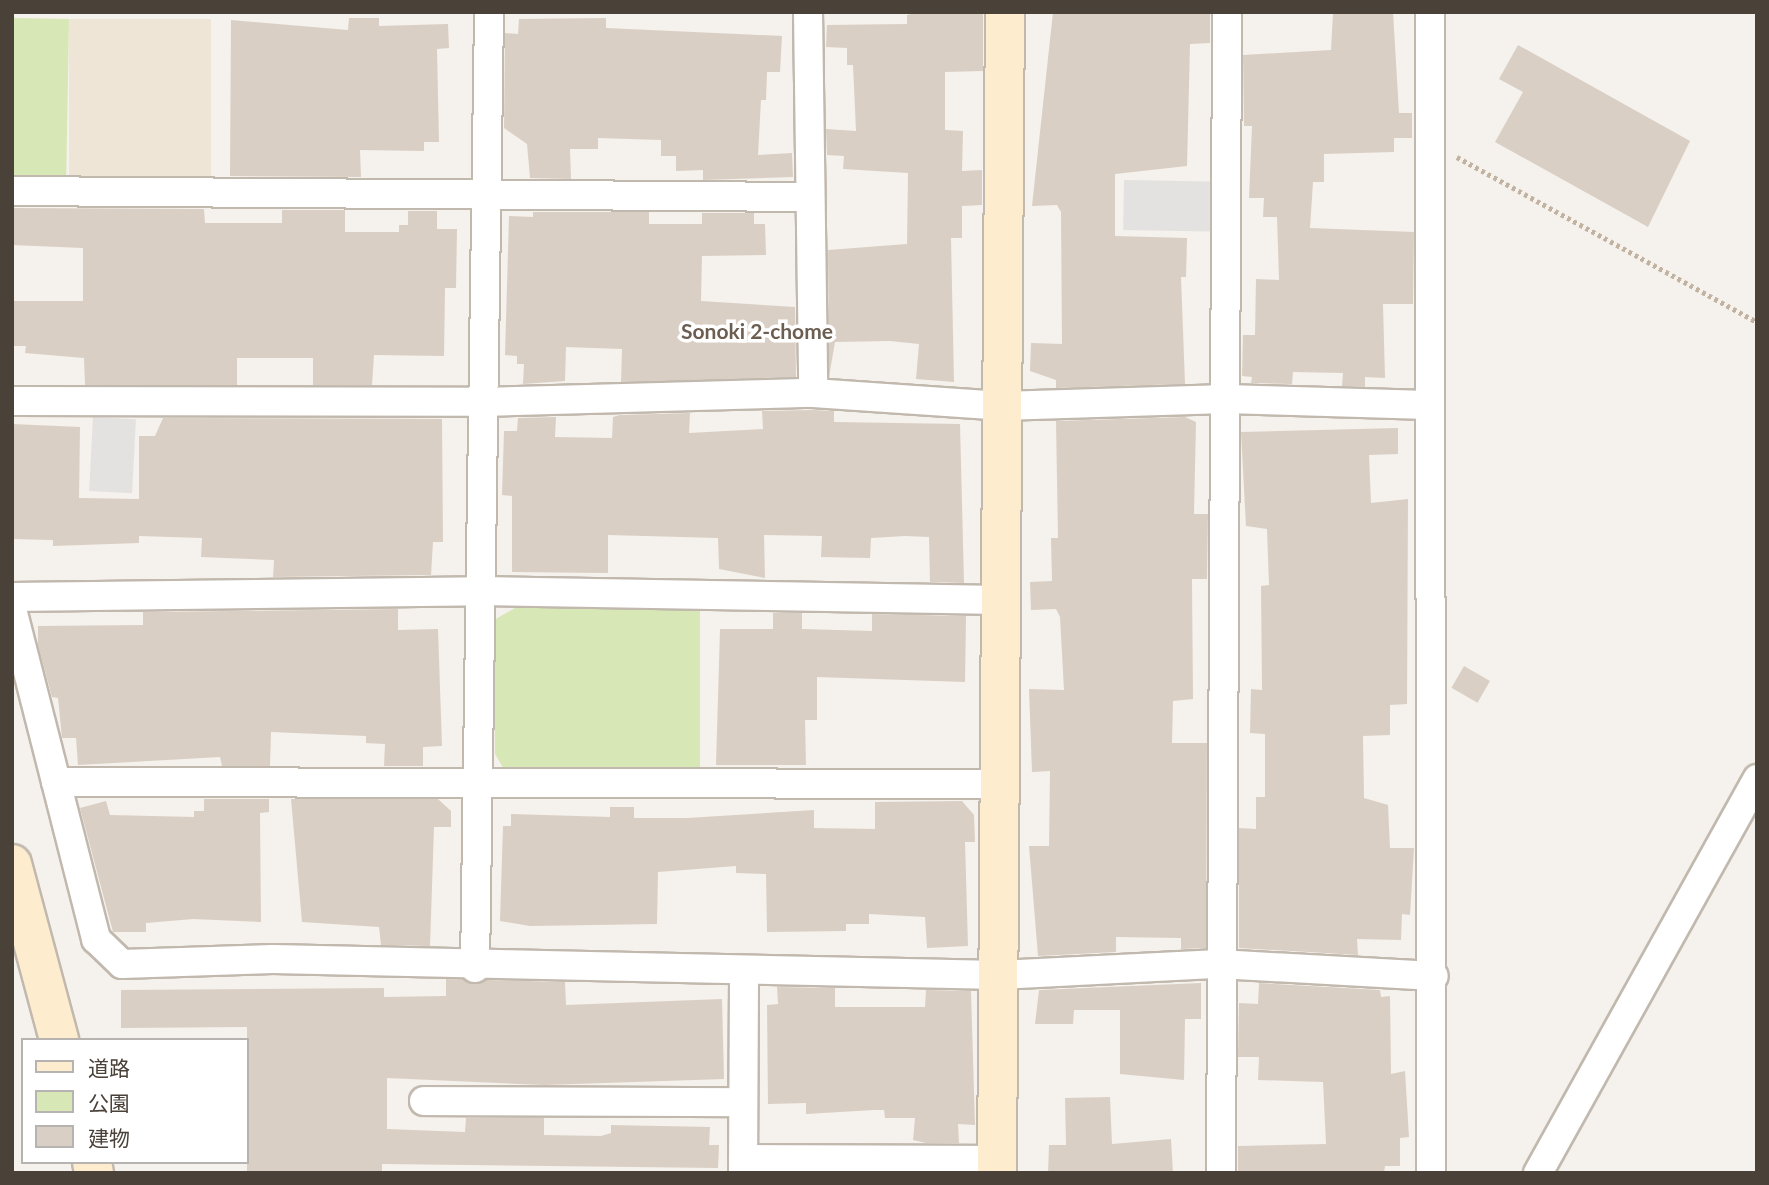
<!DOCTYPE html>
<html>
<head>
<meta charset="utf-8">
<style>
	body { margin:0 }
	#map { position:relative; width:1769px; height:1185px; overflow:hidden; background:#f5f1ec; font-family:Lato,"Noto Sans JP",sans-serif }
	div>[style] { position:absolute }
	.education>* { inset:0; background:#eee5d6; transform-origin:0 0 }
	.green>* { inset:0; background:#d7e8b6; transform-origin:0 0 }
	.parking>* { inset:0; background:#e4e2e0; transform-origin:0 0 }
	.building>* { inset:0; background:#dacfc4; transform-origin:0 0 }
	.path>* { height:4.5px; margin-top:-2.25px; transform-origin:0; background:repeating-linear-gradient(90deg,#c2b2a0 0 3.5px,transparent 0 7px) }
	.roads { filter:drop-shadow(2px 0 #c1b8ae) drop-shadow(-2px 0 #c1b8ae) drop-shadow(0 2px #c1b8ae) drop-shadow(0 -2px #c1b8ae) }
	.street>* { height:28px; margin:-14px; padding:0 14px; transform-origin:14px; border-radius:14px; background:#fff }
	.secondary>* { height:38px; margin:-19px; padding:0 19px; transform-origin:19px; border-radius:19px; background:#fdedce }
	span { translate:-50% -50%; white-space:nowrap; text-align:center; line-height:1.15; -webkit-text-stroke:7px #fff; paint-order:stroke }
	.neighbourhood-label { font-size:21px; color:#6c5e51; font-weight:700 }
	.frame { position:absolute; inset:0; border:14px solid #4a4139; pointer-events:none }
	.legend { position:absolute; left:21px; top:1038px; width:228px; height:126px; box-sizing:border-box; background:#fff; border:2px solid #b7b3b0; margin:0; padding:9px 12px; list-style:none; font-size:21px; color:#4a4139 }
	.legend li { display:flex; align-items:center; gap:14px; height:35px }
	.legend b { width:35px; border:2px solid #b7b3b0 }
</style>
</head>
<body>
<div id="map">
	<div class="education">
		<div style="left:69px;top:19px;width:142px;height:159px"></div>
	</div>
	<div class="green">
		<div style="left:12px;top:18px;width:57px;height:160px;rotate:1deg"></div>
		<div style="clip-path:polygon(520px 605px,700px 610px,700px 775px,505px 771px,495px 754px,494px 620px)"></div>
	</div>
	<div class="parking">
		<div style="left:1124px;top:180px;width:88px;height:50px;rotate:1deg"></div>
		<div style="left:93px;top:417px;width:43px;height:74px;rotate:3deg"></div>
	</div>
	<div class="building">
		<div style="clip-path:polygon(919px 12px,983px 12px,983px 71px,945px 72px,945px 130px,963px 131px,962px 171px,982px 170px,982px 205px,962px 206px,962px 238px,951px 238px,954px 382px,916px 379px,919px 344px,890px 341px,835px 342px,829px 377px,828px 250px,907px 244px,908px 173px,843px 169px,844px 156px,827px 155px,826px 129px,856px 131px,853px 65px,847px 65px,847px 48px,826px 47px,827px 25px,907px 24px,907px 15px)"></div>
		<div style="clip-path:polygon(1053px 12px,1210px 12px,1210px 43px,1190px 44px,1187px 166px,1115px 174px,1115px 236px,1187px 238px,1186px 277px,1181px 277px,1185px 384px,1056px 388px,1056px 380px,1030px 371px,1031px 343px,1062px 344px,1061px 212px,1057px 205px,1032px 206px)"></div>
		<div style="clip-path:polygon(1333px 12px,1393px 12px,1399px 113px,1412px 113px,1412px 138px,1394px 138px,1394px 152px,1324px 154px,1324px 182px,1313px 182px,1310px 228px,1414px 232px,1413px 304px,1383px 304px,1385px 378px,1365px 377px,1365px 387px,1342px 386px,1343px 373px,1293px 372px,1292px 384px,1251px 383px,1252px 377px,1242px 376px,1243px 335px,1255px 335px,1256px 279px,1279px 280px,1277px 217px,1263px 217px,1264px 198px,1249px 198px,1252px 126px,1244px 126px,1243px 55px,1331px 50px)"></div>
		<div style="clip-path:polygon(349px 18px,379px 18px,379px 26px,448px 24px,449px 48px,437px 49px,439px 142px,424px 142px,424px 151px,360px 150px,361px 177px,230px 176px,231px 20px,348px 30px)"></div>
		<div style="clip-path:polygon(606px 18px,606px 28px,782px 36px,780px 72px,767px 72px,766px 100px,761px 100px,758px 155px,792px 153px,793px 177px,703px 180px,703px 170px,676px 171px,676px 156px,661px 156px,661px 140px,598px 138px,598px 149px,570px 149px,571px 179px,530px 178px,527px 144px,504px 128px,505px 33px,518px 34px,519px 19px)"></div>
		<div style="clip-path:polygon(1518px 45px,1690px 141px,1648px 227px,1495px 142px,1523px 92px,1499px 79px)"></div>
		<div style="clip-path:polygon(12px 208px,204px 209px,205px 223px,282px 223px,282px 210px,345px 210px,345px 232px,399px 232px,399px 225px,408px 225px,408px 211px,437px 211px,437px 229px,457px 229px,456px 288px,445px 288px,444px 356px,374px 355px,372px 385px,313px 385px,313px 358px,237px 358px,237px 385px,85px 385px,84px 358px,25px 353px,26px 346px,12px 346px,12px 301px,83px 301px,83px 248px,12px 245px)"></div>
		<div style="clip-path:polygon(533px 212px,649px 212px,649px 224px,702px 224px,702px 213px,754px 213px,754px 224px,765px 224px,766px 255px,702px 256px,701px 301px,795px 307px,796px 377px,621px 382px,622px 349px,566px 347px,565px 381px,523px 384px,524px 364px,517px 364px,517px 356px,505px 355px,509px 216px,533px 217px)"></div>
		<div style="clip-path:polygon(813px 410px,834px 411px,834px 422px,960px 424px,964px 583px,930px 582px,929px 537px,905px 536px,871px 538px,870px 558px,821px 557px,822px 536px,764px 535px,765px 578px,719px 569px,718px 538px,608px 535px,608px 573px,512px 572px,512px 496px,502px 495px,504px 431px,517px 431px,518px 418px,556px 417px,555px 437px,612px 438px,613px 417px,620px 415px,690px 413px,689px 433px,763px 429px,762px 411px)"></div>
		<div style="clip-path:polygon(1185px 417px,1196px 422px,1194px 514px,1208px 514px,1207px 579px,1192px 579px,1193px 699px,1173px 701px,1172px 743px,1207px 743px,1206px 948px,1181px 949px,1181px 938px,1116px 937px,1116px 952px,1038px 956px,1029px 846px,1049px 846px,1050px 771px,1032px 772px,1029px 689px,1064px 690px,1060px 617px,1056px 609px,1031px 610px,1030px 582px,1052px 581px,1051px 538px,1058px 538px,1056px 421px)"></div>
		<div style="clip-path:polygon(163px 418px,442px 419px,443px 542px,433px 542px,431px 575px,273px 577px,274px 560px,201px 557px,202px 538px,139px 536px,139px 543px,53px 546px,53px 540px,12px 539px,12px 424px,80px 427px,79px 498px,139px 499px,139px 436px,155px 436px)"></div>
		<div style="clip-path:polygon(1398px 428px,1398px 454px,1369px 455px,1371px 503px,1408px 499px,1407px 704px,1390px 705px,1390px 735px,1363px 736px,1364px 798px,1388px 805px,1390px 848px,1414px 848px,1410px 915px,1402px 914px,1401px 940px,1357px 939px,1358px 955px,1239px 948px,1239px 828px,1256px 829px,1256px 797px,1265px 797px,1265px 734px,1250px 733px,1251px 689px,1262px 690px,1261px 586px,1269px 585px,1267px 529px,1246px 526px,1241px 432px)"></div>
		<div style="clip-path:polygon(398px 609px,398px 630px,438px 629px,442px 746px,423px 747px,423px 766px,384px 766px,385px 744px,366px 743px,366px 736px,271px 732px,270px 766px,222px 766px,220px 757px,78px 765px,76px 738px,62px 738px,58px 698px,52px 697px,38px 645px,38px 626px,143px 625px,143px 612px)"></div>
		<div style="clip-path:polygon(773px 613px,802px 613px,802px 629px,872px 631px,872px 614px,966px 616px,965px 682px,817px 677px,817px 720px,805px 720px,806px 765px,716px 765px,720px 629px,773px 629px)"></div>
		<div style="left:1464px;top:666px;width:30px;height:25px;rotate:30deg"></div>
		<div style="clip-path:polygon(204px 799px,269px 799px,269px 812px,260px 813px,261px 922px,193px 919px,146px 923px,146px 932px,113px 932px,80px 808px,106px 801px,110px 815px,194px 817px,194px 811px,204px 811px)"></div>
		<div style="clip-path:polygon(291px 799px,438px 799px,451px 811px,451px 827px,434px 827px,430px 946px,381px 945px,379px 927px,302px 922px)"></div>
		<div style="clip-path:polygon(962px 801px,974px 815px,975px 842px,965px 842px,968px 946px,927px 948px,925px 917px,869px 914px,869px 924px,846px 924px,846px 931px,767px 932px,766px 874px,736px 873px,736px 866px,658px 872px,657px 924px,530px 926px,500px 921px,503px 826px,511px 826px,511px 814px,610px 817px,610px 807px,634px 807px,634px 818px,687px 818px,814px 810px,814px 828px,875px 829px,875px 802px)"></div>
		<div style="clip-path:polygon(446px 979px,565px 982px,566px 1005px,722px 999px,724px 1079px,544px 1085px,387px 1078px,387px 1129px,465px 1132px,466px 1118px,544px 1118px,544px 1135px,601px 1136px,611px 1133px,611px 1125px,710px 1127px,709px 1145px,719px 1145px,718px 1168px,382px 1164px,382px 1173px,247px 1173px,247px 1027px,121px 1028px,121px 990px,384px 988px,384px 997px,446px 996px)"></div>
		<div style="clip-path:polygon(1201px 983px,1201px 1019px,1185px 1019px,1184px 1080px,1120px 1074px,1120px 1010px,1074px 1010px,1073px 1024px,1035px 1024px,1039px 990px)"></div>
		<div style="clip-path:polygon(1259px 983px,1380px 990px,1381px 997px,1390px 996px,1391px 1074px,1405px 1071px,1409px 1137px,1400px 1138px,1400px 1166px,1385px 1166px,1384px 1173px,1238px 1172px,1238px 1146px,1326px 1144px,1323px 1082px,1258px 1080px,1259px 1057px,1238px 1057px,1239px 1003px,1258px 1004px)"></div>
		<div style="clip-path:polygon(777px 987px,835px 988px,835px 1007px,925px 1007px,926px 990px,971px 991px,975px 1125px,958px 1124px,959px 1143px,926px 1143px,913px 1140px,915px 1118px,885px 1118px,884px 1110px,874px 1110px,806px 1114px,806px 1103px,768px 1104px,767px 1005px,778px 1004px)"></div>
		<div style="clip-path:polygon(1110px 1097px,1112px 1144px,1171px 1139px,1173px 1173px,1048px 1173px,1049px 1145px,1066px 1145px,1065px 1098px)"></div>
	</div>
	<div class="path">
		<div style="left:1457px;top:157px;width:342px;rotate:28.8deg"></div>
	</div>
	<div class="roads">
		<div class="street">
			<div style="left:808px;top:12px;width:381px;rotate:89.2deg"></div>
			<div style="left:1430px;top:12px;width:1161px;rotate:89.95deg"></div>
			<div style="left:12px;top:191px;width:798px;rotate:0.43deg"></div>
			<div style="left:12px;top:401px;width:470px;rotate:0.1deg"></div>
			<div style="left:482px;top:402px;width:331px;rotate:-1.6deg"></div>
			<div style="left:813px;top:393px;width:189px;rotate:3.9deg"></div>
			<div style="left:1002px;top:406px;width:224px;rotate:-1.8deg"></div>
			<div style="left:1226px;top:399px;width:202px;rotate:1.7deg"></div>
			<div style="left:12px;top:597px;width:470px;rotate:-0.7deg"></div>
			<div style="left:482px;top:591px;width:519px;rotate:0.99deg"></div>
			<div style="left:12px;top:609px;width:341px;rotate:75.7deg"></div>
			<div style="left:96px;top:939px;width:36px;rotate:44deg"></div>
			<div style="left:122px;top:964px;width:151px;rotate:-1.9deg"></div>
			<div style="left:273px;top:959px;width:726px;rotate:1.26deg"></div>
			<div style="left:999px;top:975px;width:220px;rotate:-2.9deg"></div>
			<div style="left:1219px;top:964px;width:215px;rotate:3.2deg"></div>
			<div style="left:56px;top:782px;width:944px;rotate:0.12deg"></div>
			<div style="left:475px;top:968px;width:956px;rotate:-89.16deg"></div>
			<div style="left:424px;top:1101px;width:319px;rotate:0.2deg"></div>
			<div style="left:743px;top:1159px;width:254px;rotate:0.2deg"></div>
			<div style="left:743px;top:1173px;width:201px;rotate:-89.7deg"></div>
			<div style="left:1221px;top:1173px;width:1161px;rotate:-89.7deg"></div>
			<div style="left:1538px;top:1173px;width:451px;rotate:-60.9deg"></div>
		</div>
		<div class="secondary">
			<div style="left:12px;top:864px;width:182px;rotate:75deg"></div>
			<div style="left:92px;top:1162px;width:11px;rotate:80deg"></div>
			<div style="left:997px;top:1173px;width:1161px;rotate:-89.61deg"></div>
		</div>
	</div>
	<div class="neighbourhood-label">
		<span style="left:757px;top:331px">Sonoki 2-chome</span>
	</div>
	<div class="frame"></div>
	<ul class="legend">
	<li><b style="height:9px;background:#fdedce"></b>道路</li>
	<li><b style="height:19px;background:#d7e8b6"></b>公園</li>
	<li><b style="height:19px;background:#dacfc4"></b>建物</li>
	</ul>
</div>
</body>
</html>
